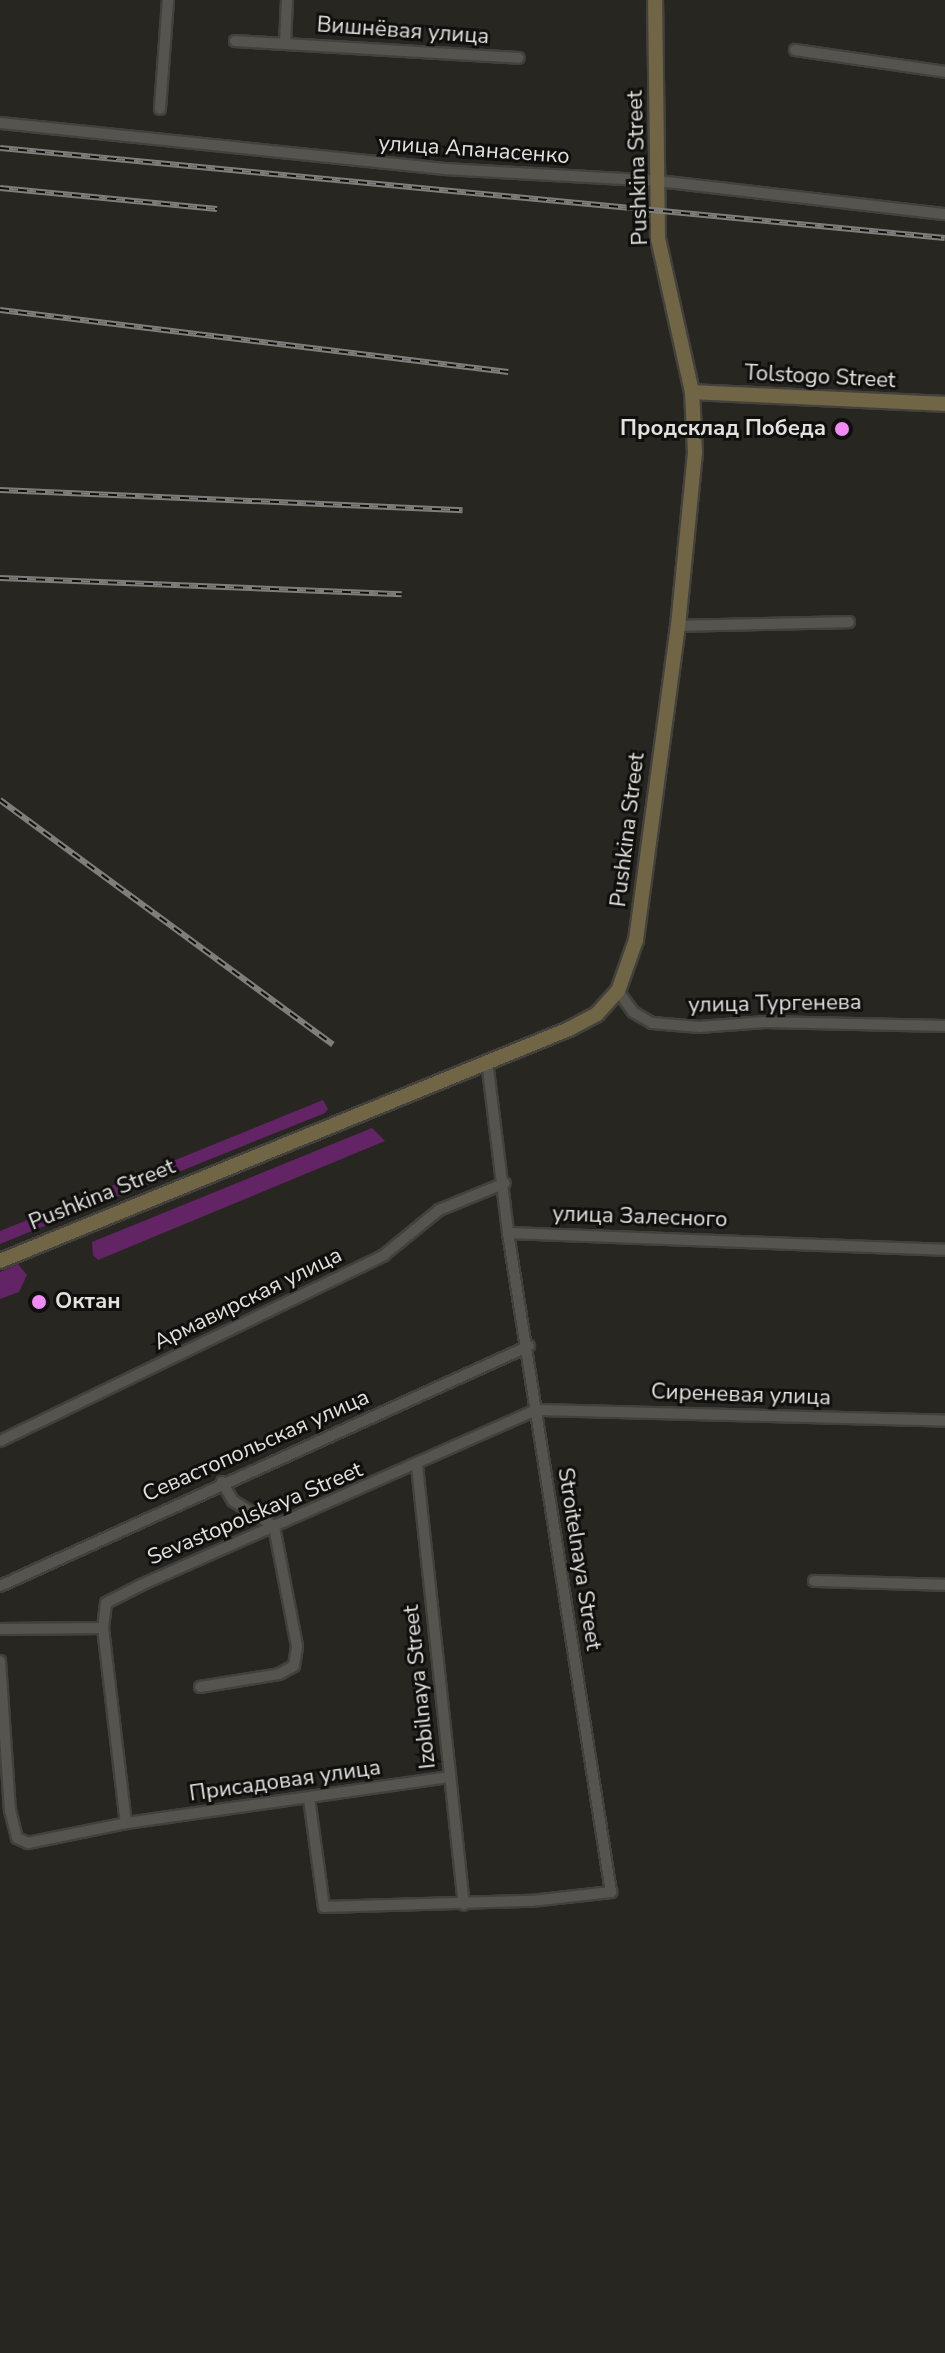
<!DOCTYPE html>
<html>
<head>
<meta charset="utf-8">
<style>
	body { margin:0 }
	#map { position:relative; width:945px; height:2353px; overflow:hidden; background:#272621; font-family:"Nunito Sans",sans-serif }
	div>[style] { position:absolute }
	.green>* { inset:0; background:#622465 }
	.roads { filter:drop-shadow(2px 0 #42413d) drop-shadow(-2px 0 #42413d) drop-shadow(0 2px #42413d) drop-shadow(0 -2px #42413d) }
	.street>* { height:10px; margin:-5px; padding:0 5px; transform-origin:5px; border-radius:5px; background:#56544f }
	.secondary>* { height:14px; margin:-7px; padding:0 7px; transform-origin:7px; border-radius:7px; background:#706646 }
	.rail>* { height:6px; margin-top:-3px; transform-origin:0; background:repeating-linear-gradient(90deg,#0f0f0d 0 9px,#7f7e7a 0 18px); box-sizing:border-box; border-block:2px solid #7f7e7a }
	.dots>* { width:22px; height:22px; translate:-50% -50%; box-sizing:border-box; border:4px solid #0f0f0d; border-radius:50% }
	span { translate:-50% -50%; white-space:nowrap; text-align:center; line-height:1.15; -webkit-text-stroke:6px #0f0f0d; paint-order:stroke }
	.street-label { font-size:22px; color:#e2e1de }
	.poi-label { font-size:22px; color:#e2e1de; font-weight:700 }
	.right { translate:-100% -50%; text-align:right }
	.left { translate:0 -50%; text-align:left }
</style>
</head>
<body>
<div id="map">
	<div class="green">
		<div style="clip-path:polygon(323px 1100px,328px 1109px,325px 1113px,0 1244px,0 1231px)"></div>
		<div style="clip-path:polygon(372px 1128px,385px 1141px,98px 1260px,93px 1255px,92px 1242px)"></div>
		<div style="clip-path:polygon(18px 1264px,27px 1275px,19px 1292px,0 1299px,0 1272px)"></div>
	</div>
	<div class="roads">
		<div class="street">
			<div style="left:287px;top:0;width:44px;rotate:92.6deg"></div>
			<div style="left:285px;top:44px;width:234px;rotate:3.4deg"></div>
			<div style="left:235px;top:41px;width:50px;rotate:3.4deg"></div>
			<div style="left:795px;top:50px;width:152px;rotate:8.3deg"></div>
			<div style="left:160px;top:109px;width:109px;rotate:-85.8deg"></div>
			<div style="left:0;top:123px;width:447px;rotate:5.9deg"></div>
			<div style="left:445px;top:169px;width:214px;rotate:3.2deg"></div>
			<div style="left:659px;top:181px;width:288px;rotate:6.6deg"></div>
			<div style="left:678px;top:626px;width:171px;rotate:-1.3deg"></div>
			<div style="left:618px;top:991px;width:26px;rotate:54deg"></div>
			<div style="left:633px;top:1012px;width:22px;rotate:30deg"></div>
			<div style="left:652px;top:1023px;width:47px;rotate:4.9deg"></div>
			<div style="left:699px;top:1027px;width:66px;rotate:-4.3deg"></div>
			<div style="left:765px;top:1022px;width:180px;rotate:1.3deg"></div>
			<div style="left:487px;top:1061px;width:173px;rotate:83deg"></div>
			<div style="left:508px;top:1233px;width:437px;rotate:2.2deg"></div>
			<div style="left:0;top:1441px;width:427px;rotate:-25.8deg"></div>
			<div style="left:384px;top:1255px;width:71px;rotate:-39.3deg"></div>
			<div style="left:439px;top:1210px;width:71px;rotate:-22.2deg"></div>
			<div style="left:417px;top:1466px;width:441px;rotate:83.9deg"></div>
			<div style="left:814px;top:1581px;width:131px;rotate:1.7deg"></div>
			<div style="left:0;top:1586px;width:581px;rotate:-24.4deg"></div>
			<div style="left:103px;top:1628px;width:196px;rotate:83.3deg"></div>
			<div style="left:0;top:1629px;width:103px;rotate:-0.6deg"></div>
			<div style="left:103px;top:1628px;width:25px;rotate:-83deg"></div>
			<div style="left:106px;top:1603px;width:39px;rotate:-27deg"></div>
			<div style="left:141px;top:1585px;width:432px;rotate:-23.9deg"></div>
			<div style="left:536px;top:1410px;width:409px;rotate:1.5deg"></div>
			<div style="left:0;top:1661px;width:149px;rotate:86.2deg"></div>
			<div style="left:10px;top:1810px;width:29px;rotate:76deg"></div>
			<div style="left:17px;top:1838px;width:12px;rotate:24deg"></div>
			<div style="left:28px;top:1843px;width:100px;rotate:-11.5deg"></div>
			<div style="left:126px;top:1823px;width:326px;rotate:-8.1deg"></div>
			<div style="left:200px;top:1687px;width:80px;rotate:-9.3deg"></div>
			<div style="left:279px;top:1674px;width:17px;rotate:-28deg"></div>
			<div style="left:294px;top:1666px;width:20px;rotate:-81deg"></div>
			<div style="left:297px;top:1646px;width:122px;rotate:-100.9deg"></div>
			<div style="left:274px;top:1526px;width:48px;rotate:-148.6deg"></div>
			<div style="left:233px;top:1501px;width:22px;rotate:-120deg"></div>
			<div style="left:309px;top:1798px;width:110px;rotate:82.2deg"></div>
			<div style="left:324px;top:1907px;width:207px;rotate:-1.7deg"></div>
			<div style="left:531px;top:1901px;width:81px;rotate:-6.4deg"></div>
			<div style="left:611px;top:1892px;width:667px;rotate:-98.88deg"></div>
		</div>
		<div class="secondary">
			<div style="left:692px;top:392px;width:253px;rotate:2.7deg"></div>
			<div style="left:0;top:1261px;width:614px;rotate:-22.18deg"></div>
			<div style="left:569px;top:1029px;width:32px;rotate:-28deg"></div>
			<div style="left:597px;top:1014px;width:31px;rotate:-48deg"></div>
			<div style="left:618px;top:991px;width:54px;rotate:-70.6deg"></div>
			<div style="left:636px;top:940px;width:317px;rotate:-82.4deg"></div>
			<div style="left:678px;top:626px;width:174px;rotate:-84.4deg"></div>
			<div style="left:695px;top:453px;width:61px;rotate:-92.8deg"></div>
			<div style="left:692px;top:392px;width:157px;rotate:-102.5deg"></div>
			<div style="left:658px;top:239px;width:239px;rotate:-90.7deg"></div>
		</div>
	</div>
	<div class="rail">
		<div style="left:0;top:148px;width:949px;rotate:5.44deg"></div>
		<div style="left:0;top:188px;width:218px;rotate:5.5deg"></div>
		<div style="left:0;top:310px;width:512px;rotate:6.96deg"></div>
		<div style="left:0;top:490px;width:463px;rotate:2.5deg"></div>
		<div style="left:0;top:578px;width:402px;rotate:2.3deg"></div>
		<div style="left:0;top:800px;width:413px;rotate:36.3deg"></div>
	</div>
	<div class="dots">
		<div style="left:842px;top:429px;background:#f18af4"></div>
		<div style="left:39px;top:1302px;background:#f18af4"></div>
	</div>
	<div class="street-label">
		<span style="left:403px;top:31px;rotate:4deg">Вишнёвая улица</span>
		<span style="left:474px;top:150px;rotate:4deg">улица Апанасенко</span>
		<span style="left:638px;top:168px;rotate:-92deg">Pushkina Street</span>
		<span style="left:820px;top:377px;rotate:3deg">Tolstogo Street</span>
		<span style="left:628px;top:830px;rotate:-83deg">Pushkina Street</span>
		<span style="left:775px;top:1004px;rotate:-1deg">улица Тургенева</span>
		<span style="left:102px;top:1195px;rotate:-22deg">Pushkina Street</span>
		<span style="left:640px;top:1217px;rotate:2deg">улица Залесного</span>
		<span style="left:248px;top:1299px;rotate:-26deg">Армавирская улица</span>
		<span style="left:741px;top:1395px;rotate:2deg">Сиреневая улица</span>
		<span style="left:256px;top:1446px;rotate:-24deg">Севастопольская улица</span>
		<span style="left:255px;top:1514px;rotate:-23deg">Sevastopolskaya Street</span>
		<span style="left:579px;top:1559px;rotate:81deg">Stroitelnaya Street</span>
		<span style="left:420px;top:1687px;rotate:-96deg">Izobilnaya Street</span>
		<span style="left:285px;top:1781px;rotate:-8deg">Присадовая улица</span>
	</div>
	<div class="poi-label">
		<span class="right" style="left:826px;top:429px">Продсклад Победа</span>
		<span class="left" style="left:55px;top:1302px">Октан</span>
	</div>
</div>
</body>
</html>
